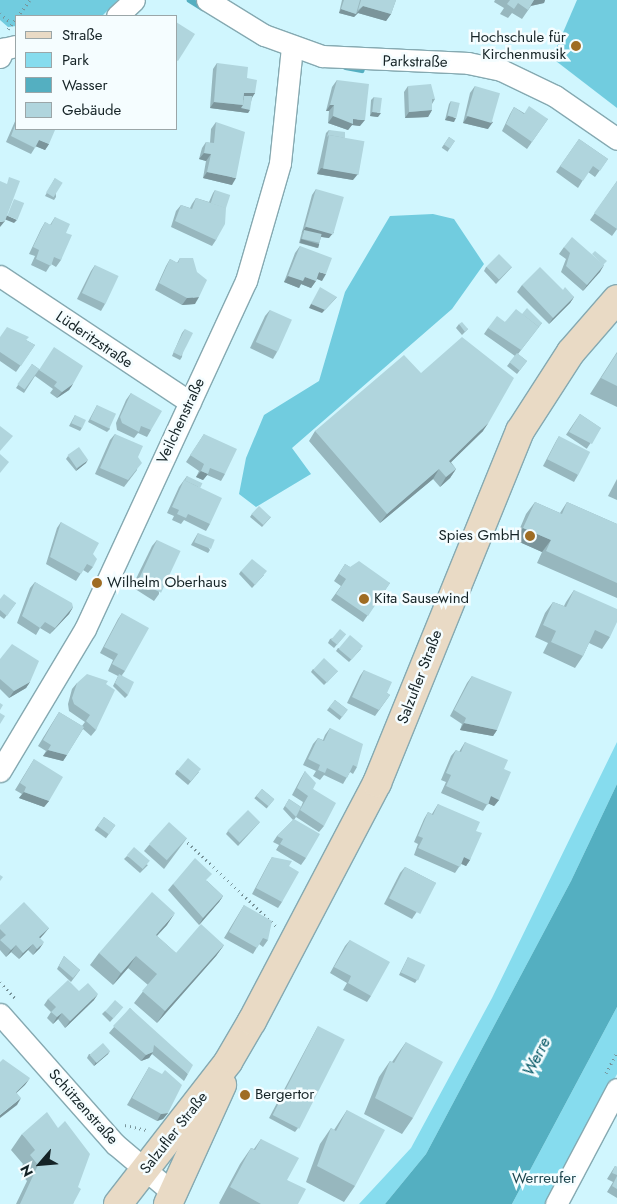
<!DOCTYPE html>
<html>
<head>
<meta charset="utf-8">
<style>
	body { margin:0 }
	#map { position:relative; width:617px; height:1204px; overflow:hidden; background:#d0f6fe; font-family:Jost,sans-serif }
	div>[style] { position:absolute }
	.green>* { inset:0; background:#86dcee }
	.forest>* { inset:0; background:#71ccdf }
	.water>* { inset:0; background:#54afc1 }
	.stream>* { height:5.5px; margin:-2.75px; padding:0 2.75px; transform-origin:2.75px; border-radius:2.75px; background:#54afc1 }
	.path>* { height:3px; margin-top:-1.5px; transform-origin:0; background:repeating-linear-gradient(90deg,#779298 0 1px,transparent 0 5px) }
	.roads { filter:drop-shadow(1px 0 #85a9b1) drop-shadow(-1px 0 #85a9b1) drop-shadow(0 1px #85a9b1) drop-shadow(0 -1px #85a9b1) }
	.minor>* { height:21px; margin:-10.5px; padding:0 10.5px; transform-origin:10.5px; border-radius:10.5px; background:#fff }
	.secondary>* { height:28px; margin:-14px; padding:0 14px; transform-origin:14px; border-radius:14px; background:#e9dac5 }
	.wall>* { inset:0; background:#97b7be; transform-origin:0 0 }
	.shaded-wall>* { inset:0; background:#7b959b; transform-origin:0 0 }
	.building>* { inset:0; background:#b0d5dd; transform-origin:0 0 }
	.dots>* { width:14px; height:14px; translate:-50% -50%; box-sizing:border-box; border:2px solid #f5fdff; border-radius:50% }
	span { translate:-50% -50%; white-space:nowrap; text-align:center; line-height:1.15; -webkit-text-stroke:5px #f5fdff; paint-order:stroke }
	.poi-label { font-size:15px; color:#152326 }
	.right { translate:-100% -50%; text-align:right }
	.left { translate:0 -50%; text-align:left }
	.street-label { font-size:15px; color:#152326 }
	.park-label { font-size:15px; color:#1e4750 }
	.water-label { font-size:16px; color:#045765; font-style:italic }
	.legend { position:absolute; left:15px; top:15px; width:162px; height:115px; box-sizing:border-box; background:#f5fdff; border:1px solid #9ba6a8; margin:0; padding:6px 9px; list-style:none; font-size:15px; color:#152326 }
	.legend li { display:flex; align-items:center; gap:10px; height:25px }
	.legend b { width:25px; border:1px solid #9ba6a8 }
	.north { position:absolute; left:15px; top:1139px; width:50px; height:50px; -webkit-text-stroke:4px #f5fdff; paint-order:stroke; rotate:243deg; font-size:14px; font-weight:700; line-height:20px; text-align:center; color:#152326 }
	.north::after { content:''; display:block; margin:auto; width:18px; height:22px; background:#152326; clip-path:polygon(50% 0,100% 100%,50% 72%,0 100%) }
</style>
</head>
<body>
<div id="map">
	<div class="green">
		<div style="clip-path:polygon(617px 742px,617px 784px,571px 881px,426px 1154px,385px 1204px,359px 1204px,411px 1148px,492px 998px)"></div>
		<div style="clip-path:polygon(617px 1007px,617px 1074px,548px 1204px,512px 1204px)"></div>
	</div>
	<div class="forest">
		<div style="clip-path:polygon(0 0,118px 0,103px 15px,16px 16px,16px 26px,8px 27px,0 20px)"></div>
		<div style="clip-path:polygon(577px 0,617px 0,617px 108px,552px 58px)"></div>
		<div style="clip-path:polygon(433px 214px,454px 219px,484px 264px,452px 309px,292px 448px,311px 474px,256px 507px,239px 494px,246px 458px,264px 415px,319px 381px,345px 292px,390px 216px)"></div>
	</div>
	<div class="water">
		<div style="clip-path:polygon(617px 784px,617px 1007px,512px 1204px,385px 1204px,426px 1154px,571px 881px)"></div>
	</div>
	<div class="stream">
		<div style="left:190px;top:0;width:15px;rotate:32deg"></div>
		<div style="left:346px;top:67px;width:16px;rotate:11deg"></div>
	</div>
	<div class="path">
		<div style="left:0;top:13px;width:13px;rotate:42deg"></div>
		<div style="left:8px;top:29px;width:36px;rotate:-53deg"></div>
		<div style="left:184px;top:839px;width:128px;rotate:43.4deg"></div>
		<div style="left:0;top:982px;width:22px;rotate:47deg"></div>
		<div style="left:606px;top:1073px;width:24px;rotate:-62deg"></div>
		<div style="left:125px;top:1125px;width:22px;rotate:13deg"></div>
	</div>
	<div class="roads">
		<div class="minor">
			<div style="left:207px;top:0;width:67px;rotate:31.6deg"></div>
			<div style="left:264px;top:35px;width:62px;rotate:19.9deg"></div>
			<div style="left:322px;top:56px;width:146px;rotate:2.7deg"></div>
			<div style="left:468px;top:63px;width:34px;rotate:12deg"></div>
			<div style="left:501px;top:70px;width:60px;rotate:25.7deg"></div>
			<div style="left:555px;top:96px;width:75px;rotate:34.7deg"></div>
			<div style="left:117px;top:16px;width:23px;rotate:-43deg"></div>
			<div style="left:0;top:57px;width:9px;rotate:-69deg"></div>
			<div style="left:3px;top:49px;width:13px;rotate:-13deg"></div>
			<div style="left:0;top:276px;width:228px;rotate:33.6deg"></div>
			<div style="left:0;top:771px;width:165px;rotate:-59.1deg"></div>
			<div style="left:85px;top:629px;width:383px;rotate:-65.2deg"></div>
			<div style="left:246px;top:281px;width:123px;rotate:-73.9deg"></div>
			<div style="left:280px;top:163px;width:118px;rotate:-84.1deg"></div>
			<div style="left:0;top:1014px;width:174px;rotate:48.5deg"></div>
			<div style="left:115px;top:1144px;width:76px;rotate:40.2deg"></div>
			<div style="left:556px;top:1204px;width:130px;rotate:-62.1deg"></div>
		</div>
		<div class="secondary">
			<div style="left:118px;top:1204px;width:180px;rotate:-52.2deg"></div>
			<div style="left:228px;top:1062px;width:48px;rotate:-59.7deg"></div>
			<div style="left:252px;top:1021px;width:269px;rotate:-62.3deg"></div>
			<div style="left:377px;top:783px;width:380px;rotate:-67.9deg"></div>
			<div style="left:520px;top:431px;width:94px;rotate:-57.2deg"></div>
			<div style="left:571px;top:352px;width:70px;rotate:-49deg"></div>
			<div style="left:168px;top:1204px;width:131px;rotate:-65.6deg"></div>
		</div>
	</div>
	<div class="wall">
		<div style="clip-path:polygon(342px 0,396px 0,391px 14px,386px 21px,358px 13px,354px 17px,339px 13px)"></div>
		<div style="clip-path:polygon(495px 0,545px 0,544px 3px,531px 6px,522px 19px,512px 13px,508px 18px,500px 14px,504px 8px,494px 2px)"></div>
		<div style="clip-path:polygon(217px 63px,247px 78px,255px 93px,252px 98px,248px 113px,210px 108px,213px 69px)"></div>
		<div style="clip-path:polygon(337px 80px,360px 126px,352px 125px,348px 130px,328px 123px,329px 111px,326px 111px,332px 87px)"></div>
		<div style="clip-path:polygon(408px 86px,435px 99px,432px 104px,432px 110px,428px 117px,405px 118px,404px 92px)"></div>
		<div style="clip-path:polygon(475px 86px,488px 129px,463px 123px,470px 93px)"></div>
		<div style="clip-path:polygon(374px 97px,378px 117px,370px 116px,371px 100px)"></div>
		<div style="clip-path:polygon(451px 101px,454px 122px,445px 120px,449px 104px)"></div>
		<div style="clip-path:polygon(514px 107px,524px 113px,548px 119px,527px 149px,502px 131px,510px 114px)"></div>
		<div style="clip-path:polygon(16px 119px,16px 129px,49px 144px,45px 150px,36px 146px,31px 154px,6px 142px)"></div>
		<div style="clip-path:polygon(216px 122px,232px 185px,203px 178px,206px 161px,199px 159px,202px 148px,206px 142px,210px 143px,211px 129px)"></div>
		<div style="clip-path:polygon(329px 130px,345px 138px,353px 180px,317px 174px,326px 133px)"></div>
		<div style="left:449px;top:137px;width:7px;height:13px;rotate:34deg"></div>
		<div style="clip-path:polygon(579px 139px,608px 159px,595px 177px,588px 172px,578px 188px,556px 172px)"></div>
		<div style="clip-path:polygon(55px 178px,56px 197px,54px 200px,45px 196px)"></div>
		<div style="clip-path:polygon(617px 181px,617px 229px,612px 236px,590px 220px)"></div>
		<div style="clip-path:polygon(316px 189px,329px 238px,321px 237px,319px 244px,317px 248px,299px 243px,312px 195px)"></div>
		<div style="clip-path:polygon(215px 190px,225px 208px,216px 240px,212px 246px,171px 227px,176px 211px,181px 205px,190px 208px,192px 204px,196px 198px,209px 202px,213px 193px)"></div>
		<div style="clip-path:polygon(55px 217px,66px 233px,61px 260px,56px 267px,51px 264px,46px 272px,31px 265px,35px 256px,29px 254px,41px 229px,45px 222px,50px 225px)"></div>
		<div style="clip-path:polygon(300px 246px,322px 281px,317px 279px,311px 288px,301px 284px,299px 288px,284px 282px,295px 253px)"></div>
		<div style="clip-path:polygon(564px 247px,604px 265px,583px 291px,561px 272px,566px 259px,559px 254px)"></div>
		<div style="clip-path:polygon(180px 258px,195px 304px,182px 305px,155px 290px,166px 266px,170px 259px,177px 263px)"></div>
		<div style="clip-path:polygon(95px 265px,105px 304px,101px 311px,77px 299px,91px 271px)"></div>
		<div style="clip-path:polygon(486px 267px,512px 267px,496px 284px,484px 271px)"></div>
		<div style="clip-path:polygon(522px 285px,563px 290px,574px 297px,570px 303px,549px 324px,517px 292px)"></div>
		<div style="clip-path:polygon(270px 310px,277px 352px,273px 359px,250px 348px,265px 316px)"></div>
		<div style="clip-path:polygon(522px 314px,542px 323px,518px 354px,527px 361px,517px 374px,507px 366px,515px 356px,484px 334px,488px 328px,505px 322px)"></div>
		<div style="clip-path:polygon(459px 324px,468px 329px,462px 335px,456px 328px)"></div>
		<div style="clip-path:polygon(185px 329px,182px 357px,180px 360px,172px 356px,182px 333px)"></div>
		<div style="clip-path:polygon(0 337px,26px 340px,35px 345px,16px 372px,0 361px)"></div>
		<div style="clip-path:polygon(617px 352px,617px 407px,590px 394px)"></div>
		<div style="clip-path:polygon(32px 364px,39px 369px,73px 384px,69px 390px,57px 398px,50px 393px,53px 389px,35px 376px,24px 393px,16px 388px)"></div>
		<div style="clip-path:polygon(421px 373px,483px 431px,451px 462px,456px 469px,450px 478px,440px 487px,433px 479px,380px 523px,309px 441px,315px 431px)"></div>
		<div style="clip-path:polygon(131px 393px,151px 430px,147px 437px,138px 433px,134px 438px,117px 430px,116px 423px,126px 400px)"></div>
		<div style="clip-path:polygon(97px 405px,110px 429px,107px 432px,88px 422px)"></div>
		<div style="left:580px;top:414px;width:25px;height:25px;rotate:34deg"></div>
		<div style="clip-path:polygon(75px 415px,82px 428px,80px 431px,69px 426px)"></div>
		<div style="clip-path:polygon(115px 434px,138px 457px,137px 470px,124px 487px,95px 474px,110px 440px)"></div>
		<div style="clip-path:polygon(204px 434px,225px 474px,221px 481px,207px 475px,203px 480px,196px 477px,199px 471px,186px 462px)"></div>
		<div style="clip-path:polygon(559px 436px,578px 475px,574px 482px,543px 466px,555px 443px)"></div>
		<div style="clip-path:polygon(68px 456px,86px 463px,76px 471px,66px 459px)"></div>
		<div style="clip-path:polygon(187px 476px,200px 488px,210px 524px,206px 531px,184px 520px,181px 524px,172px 520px,174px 516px,167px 513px,179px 487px)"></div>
		<div style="clip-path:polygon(617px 479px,617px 500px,608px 496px)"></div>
		<div style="clip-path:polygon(535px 502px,560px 513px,567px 502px,617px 524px,617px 598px,537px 563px,542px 552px,515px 540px,526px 514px)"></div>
		<div style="clip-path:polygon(252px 514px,271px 517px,262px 527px,250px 517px)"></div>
		<div style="clip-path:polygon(61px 522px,93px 567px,88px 573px,83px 570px,76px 581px,46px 564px,57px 528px)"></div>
		<div style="clip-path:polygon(198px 533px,210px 550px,208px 553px,191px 545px)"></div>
		<div style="clip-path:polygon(157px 540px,159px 594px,154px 601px,132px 587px,152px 546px)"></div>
		<div style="clip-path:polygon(345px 564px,350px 567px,390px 583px,363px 622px,331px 600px,341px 586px,334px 581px)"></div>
		<div style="clip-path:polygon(241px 571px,264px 575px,252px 588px,239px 574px)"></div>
		<div style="clip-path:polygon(35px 582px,73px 607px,69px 614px,50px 634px,40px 628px,36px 635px,17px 623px,30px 588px)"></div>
		<div style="clip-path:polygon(574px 590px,610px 637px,602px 649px,589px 643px,583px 656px,575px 668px,543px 653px,548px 643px,535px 637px,545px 613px,553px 602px,564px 606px,566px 602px)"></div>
		<div style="clip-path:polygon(0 599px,16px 603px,4px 619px,0 616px)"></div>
		<div style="clip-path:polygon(122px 613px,125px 671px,122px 675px,128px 695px,125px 698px,113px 686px,118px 676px,108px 671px,113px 660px,100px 653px,118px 619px)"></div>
		<div style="clip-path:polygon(346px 634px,334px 648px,328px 643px,330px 639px)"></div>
		<div style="clip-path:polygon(338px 648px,361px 649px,349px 662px,336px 651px)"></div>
		<div style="clip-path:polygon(0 659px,30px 682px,26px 688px,9px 698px,0 689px)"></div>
		<div style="clip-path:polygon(313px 669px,338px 671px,324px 685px,311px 672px)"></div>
		<div style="clip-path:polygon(364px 670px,387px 693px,390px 695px,375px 716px,347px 703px,360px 676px)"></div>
		<div style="clip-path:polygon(472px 676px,497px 730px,493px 736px,460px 730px,462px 724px,450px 716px,467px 683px)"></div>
		<div style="clip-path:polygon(77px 683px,106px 684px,96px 730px,91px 736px,83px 729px,63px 761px,43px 756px,46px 751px,38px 746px,59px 712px,82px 726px,85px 722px,69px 711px,68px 704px,72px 689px)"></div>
		<div style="left:335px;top:700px;width:16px;height:13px;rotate:38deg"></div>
		<div style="clip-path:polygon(330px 728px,357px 767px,353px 774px,350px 772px,343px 784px,324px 775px,320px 780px,313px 776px,316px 771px,303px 765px,313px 744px,318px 738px,323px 740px,325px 735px)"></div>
		<div style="clip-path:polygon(465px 742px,504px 769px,499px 800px,494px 806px,488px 803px,483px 811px,441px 793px,446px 782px,441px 780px,451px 756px,456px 750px,459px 752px)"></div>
		<div style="clip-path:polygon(34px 759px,49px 801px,44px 807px,19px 798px,22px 794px,15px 790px)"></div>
		<div style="clip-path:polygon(177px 770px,199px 772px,188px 785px,175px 774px)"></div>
		<div style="clip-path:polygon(305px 771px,313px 789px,324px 826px,319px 832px,296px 817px,294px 820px,306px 858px,301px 865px,276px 850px,279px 845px,273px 842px,277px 836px,293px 820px,283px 809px,289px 799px,301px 807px,303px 802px,292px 795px,301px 778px)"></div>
		<div style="left:262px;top:789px;width:16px;height:12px;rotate:40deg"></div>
		<div style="clip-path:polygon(438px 804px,476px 831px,470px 860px,466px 866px,461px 864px,455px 873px,414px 855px,418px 844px,414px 842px,424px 819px,428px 812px,432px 814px)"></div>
		<div style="left:104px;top:817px;width:14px;height:16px;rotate:36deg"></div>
		<div style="clip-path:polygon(260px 822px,238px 846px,226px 834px,228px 831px)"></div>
		<div style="clip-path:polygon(187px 838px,164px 869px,144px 851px,149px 845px)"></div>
		<div style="clip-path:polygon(127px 856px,148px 865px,140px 873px,124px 859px)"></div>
		<div style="clip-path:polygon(272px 857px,289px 866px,282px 902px,278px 908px,252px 894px,268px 864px)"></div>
		<div style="clip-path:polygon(405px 867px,436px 883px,412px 919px,384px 904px,400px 873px)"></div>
		<div style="clip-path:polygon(207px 881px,223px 896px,219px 902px,199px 925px,168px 890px,173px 884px)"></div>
		<div style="clip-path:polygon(244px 905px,268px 940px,263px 947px,259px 944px,253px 954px,224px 938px)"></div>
		<div style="clip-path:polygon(0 925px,49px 928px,40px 938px,40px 948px,33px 955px,28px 950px,19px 959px,11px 952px,6px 957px,0 950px)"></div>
		<div style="clip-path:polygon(167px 925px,157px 936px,176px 953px,224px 945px,216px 956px,157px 1023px,134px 1003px,148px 985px,128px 968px,113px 985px,90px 965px,99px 953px)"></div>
		<div style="clip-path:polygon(350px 940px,371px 996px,367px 1002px,343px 990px,347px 983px,330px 973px,345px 946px)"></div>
		<div style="clip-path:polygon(64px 956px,80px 970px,71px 982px,57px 969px)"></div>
		<div style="clip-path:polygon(408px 957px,417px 980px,415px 983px,399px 975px)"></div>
		<div style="clip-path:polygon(79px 991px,94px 1000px,65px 1028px,58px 1019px,53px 1024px,47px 1018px,51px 1012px,44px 1005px,48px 999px)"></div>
		<div style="clip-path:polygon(123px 1007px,110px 1022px,102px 1014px,105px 1011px)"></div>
		<div style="clip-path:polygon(130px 1008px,188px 1074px,184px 1081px,152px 1054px,149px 1058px,141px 1061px,109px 1033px)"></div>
		<div style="clip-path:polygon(318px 1026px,298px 1128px,295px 1132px,269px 1118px)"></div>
		<div style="clip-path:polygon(406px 1042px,413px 1118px,402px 1134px,364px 1114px,379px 1077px,390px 1061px,392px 1062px)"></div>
		<div style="clip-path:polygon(89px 1054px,108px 1054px,94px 1066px,87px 1058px)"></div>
		<div style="clip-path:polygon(149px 1067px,168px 1113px,163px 1119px,157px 1121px,127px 1105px)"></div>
		<div style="clip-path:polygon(347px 1110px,355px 1186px,344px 1202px,306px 1182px,320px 1144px,331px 1128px,334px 1130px)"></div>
		<div style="clip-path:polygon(22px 1134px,78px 1187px,73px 1204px,16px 1204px,27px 1181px,19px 1171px,23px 1164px,11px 1150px)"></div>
		<div style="clip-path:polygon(261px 1139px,287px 1180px,298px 1204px,220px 1204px,219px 1203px,240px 1164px,251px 1148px,254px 1149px)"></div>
		<div style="clip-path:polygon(615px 1166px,617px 1167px,617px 1198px,607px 1192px,613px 1182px,607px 1179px)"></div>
	</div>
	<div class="shaded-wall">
		<div style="clip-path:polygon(534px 0,545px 0,544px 3px,530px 6px)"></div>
		<div style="clip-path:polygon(363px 6px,391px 14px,386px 21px,358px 13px,354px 17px,339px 13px,341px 9px,356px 14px)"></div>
		<div style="clip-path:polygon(244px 93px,255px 93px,250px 100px,242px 100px)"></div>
		<div style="clip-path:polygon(214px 102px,243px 105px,250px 110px,248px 113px,210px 108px)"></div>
		<div style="clip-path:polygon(330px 105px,334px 105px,329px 111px,326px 111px)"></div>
		<div style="clip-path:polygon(432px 110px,428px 117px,405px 118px,409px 112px)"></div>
		<div style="clip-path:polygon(372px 112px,381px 113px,378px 117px,370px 116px)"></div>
		<div style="clip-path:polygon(333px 116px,353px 119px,365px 120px,360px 126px,352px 125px,348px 130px,328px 123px)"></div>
		<div style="clip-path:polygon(448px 116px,456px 118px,454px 122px,445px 120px)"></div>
		<div style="clip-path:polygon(468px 116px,493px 122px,488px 129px,463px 123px)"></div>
		<div style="clip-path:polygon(39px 140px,49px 144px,45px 150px,35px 146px)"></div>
		<div style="clip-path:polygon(204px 153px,211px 154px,206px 161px,199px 159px)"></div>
		<div style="clip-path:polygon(321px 168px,358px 174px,353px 180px,317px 174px)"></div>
		<div style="clip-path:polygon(207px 172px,236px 178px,232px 185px,203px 178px)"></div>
		<div style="clip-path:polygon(6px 215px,17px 220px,14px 223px,4px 219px)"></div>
		<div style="clip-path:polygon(5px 221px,0 227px,0 222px)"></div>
		<div style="clip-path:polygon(306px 227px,334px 232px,329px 238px,303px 234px,304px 230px,301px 233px)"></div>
		<div style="left:301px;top:239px;width:19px;height:4px;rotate:16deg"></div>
		<div style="clip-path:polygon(604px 265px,600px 272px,583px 291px,587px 285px)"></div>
		<div style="clip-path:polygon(319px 272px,326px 274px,322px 281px,315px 278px)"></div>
		<div style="clip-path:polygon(288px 276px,305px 277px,316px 281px,311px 288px,301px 284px,299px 288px,284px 282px)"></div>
		<div style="clip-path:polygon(199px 297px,195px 304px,182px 305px,187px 298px)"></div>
		<div style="clip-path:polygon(337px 297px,322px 313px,309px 308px,311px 304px)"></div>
		<div style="clip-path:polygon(574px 297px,570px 303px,549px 324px,553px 318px)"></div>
		<div style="clip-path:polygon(73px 384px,69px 390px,57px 398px,62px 392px)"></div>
		<div style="clip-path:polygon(489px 422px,483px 431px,443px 470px,449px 461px)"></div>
		<div style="clip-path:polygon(88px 460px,86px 463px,76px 471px,78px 468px)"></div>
		<div style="clip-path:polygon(439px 469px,433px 479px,380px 523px,387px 514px)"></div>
		<div style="clip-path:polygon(456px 469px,450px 478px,440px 487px,446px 477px)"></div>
		<div style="clip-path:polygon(201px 471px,208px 474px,203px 480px,196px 477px)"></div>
		<div style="clip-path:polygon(523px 528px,551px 540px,542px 552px,515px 540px)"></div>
		<div style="clip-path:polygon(73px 607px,69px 614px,50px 634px,55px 628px)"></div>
		<div style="clip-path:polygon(30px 682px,26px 688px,9px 698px,14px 691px)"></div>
		<div style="clip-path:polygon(464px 723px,497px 730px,493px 736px,460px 730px)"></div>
		<div style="clip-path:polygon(48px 750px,67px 755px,63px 761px,43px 756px)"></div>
		<div style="clip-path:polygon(24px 792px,49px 801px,44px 807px,19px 798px)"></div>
		<div style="clip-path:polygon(491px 796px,499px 800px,494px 806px,487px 803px)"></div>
		<div style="clip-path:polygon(464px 857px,470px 860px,466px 866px,460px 863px)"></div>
		<div style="clip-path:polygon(223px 896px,219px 902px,199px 925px,203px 918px)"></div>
		<div style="clip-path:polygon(175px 913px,167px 925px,147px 946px,156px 935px)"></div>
		<div style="clip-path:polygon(49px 928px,44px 934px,35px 944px,39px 937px)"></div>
		<div style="clip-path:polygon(44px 942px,40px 948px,33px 955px,37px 949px)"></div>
		<div style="clip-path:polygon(33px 944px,28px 950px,19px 959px,23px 953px)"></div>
		<div style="clip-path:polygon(16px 945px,11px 952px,6px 957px,11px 950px)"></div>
		<div style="clip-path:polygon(224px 945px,216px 956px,157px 1023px,165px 1011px)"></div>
		<div style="clip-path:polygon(136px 956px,128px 968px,113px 985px,121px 973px)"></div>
		<div style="clip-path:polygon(98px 994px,94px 1000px,65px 1028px,70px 1021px)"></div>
		<div style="clip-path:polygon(62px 1013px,58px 1019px,53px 1024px,57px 1017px)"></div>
		<div style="clip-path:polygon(110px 1051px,108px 1054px,94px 1066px,96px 1062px)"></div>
		<div style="clip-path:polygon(153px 1052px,149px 1058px,141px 1061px,146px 1055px)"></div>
		<div style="clip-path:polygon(30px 1078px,25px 1085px,11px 1098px,16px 1092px)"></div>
		<div style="clip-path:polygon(21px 1098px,17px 1105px,0 1118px,0 1115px)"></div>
		<div style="clip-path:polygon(168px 1113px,163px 1119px,157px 1121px,161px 1114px)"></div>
	</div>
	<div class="building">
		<div style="clip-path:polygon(344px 0,360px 0,356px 14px,341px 9px)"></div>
		<div style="clip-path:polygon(361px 0,396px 0,391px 14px,363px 6px,358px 10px)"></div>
		<div style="clip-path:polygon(510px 0,534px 0,528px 10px,518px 3px,514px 9px,507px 4px)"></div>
		<div style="clip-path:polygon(176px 22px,195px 34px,178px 61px,176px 60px)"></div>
		<div style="clip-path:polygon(217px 63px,248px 67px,247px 78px,257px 80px,255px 93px,244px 93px,243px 105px,214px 102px)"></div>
		<div style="clip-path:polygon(337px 80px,369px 84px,365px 120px,353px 119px,353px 124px,333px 116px,334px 105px,330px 105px)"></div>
		<div style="clip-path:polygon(431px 84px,435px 99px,432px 99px,432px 110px,409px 112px,408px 86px)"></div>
		<div style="left:475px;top:86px;width:26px;height:31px;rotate:16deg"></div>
		<div style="clip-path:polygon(244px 96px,252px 96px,250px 110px,241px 108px,243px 105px)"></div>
		<div style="left:374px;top:97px;width:8px;height:15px;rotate:7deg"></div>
		<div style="left:451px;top:101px;width:9px;height:15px;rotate:13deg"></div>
		<div style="clip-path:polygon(529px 106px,548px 119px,532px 142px,506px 124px,514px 107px,524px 114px)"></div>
		<div style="clip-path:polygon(216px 122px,245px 132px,236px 178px,207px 172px,211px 154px,204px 153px,206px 142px,214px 143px)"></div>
		<div style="clip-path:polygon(16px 123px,16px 129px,53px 129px,55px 130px,49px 144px,39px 140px,35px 148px,11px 136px)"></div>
		<div style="clip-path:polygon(329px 130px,345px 132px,345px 138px,329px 135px,327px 137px)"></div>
		<div style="left:329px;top:135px;width:36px;height:34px;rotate:10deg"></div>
		<div style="left:449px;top:137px;width:7px;height:9px;rotate:34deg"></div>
		<div style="clip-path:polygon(579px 139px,608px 159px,600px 171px,593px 166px,583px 181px,560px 166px)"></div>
		<div style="clip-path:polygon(9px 177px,20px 181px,5px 221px,0 222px,0 181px,7px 184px)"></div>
		<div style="left:55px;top:178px;width:9px;height:17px;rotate:32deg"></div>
		<div style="clip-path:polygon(617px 181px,617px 229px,594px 213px)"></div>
		<div style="left:316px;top:189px;width:29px;height:39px;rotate:16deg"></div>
		<div style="left:215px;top:190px;width:16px;height:14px;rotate:18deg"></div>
		<div style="clip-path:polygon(196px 198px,226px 208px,225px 224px,216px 240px,175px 221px,181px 205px,192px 209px)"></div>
		<div style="left:14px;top:199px;width:11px;height:18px;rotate:22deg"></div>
		<div style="clip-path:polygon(55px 217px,70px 224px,66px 233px,72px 235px,61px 260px,54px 257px,51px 266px,36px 259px,39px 250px,33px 247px,45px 222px,51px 225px)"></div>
		<div style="left:304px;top:230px;width:18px;height:9px;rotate:13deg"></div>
		<div style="clip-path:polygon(572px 237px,604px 265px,587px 285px,566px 266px,570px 253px,564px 247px)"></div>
		<div style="clip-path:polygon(300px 246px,332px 258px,326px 274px,319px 272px,316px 281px,305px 277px,303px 281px,288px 276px)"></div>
		<div style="clip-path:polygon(595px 251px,607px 261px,603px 265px,592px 254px)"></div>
		<div style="left:499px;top:254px;width:18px;height:18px;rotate:45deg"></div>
		<div style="clip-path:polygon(180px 258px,193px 258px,197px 272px,207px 280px,199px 297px,187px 298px,159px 283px,170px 259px,178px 263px)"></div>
		<div style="left:95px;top:265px;width:26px;height:31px;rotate:25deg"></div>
		<div style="clip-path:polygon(540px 267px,563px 290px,565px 287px,574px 297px,553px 318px,522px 285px)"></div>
		<div style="clip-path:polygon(320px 287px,337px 297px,325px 310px,311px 304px)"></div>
		<div style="clip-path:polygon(527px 308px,542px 323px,536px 330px,539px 327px,522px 314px)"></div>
		<div style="clip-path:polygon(516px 309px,539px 327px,521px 350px,488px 328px,497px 316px,505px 322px)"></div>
		<div style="left:270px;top:310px;width:24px;height:35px;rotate:24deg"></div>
		<div style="clip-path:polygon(462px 322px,468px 329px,465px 332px,459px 324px)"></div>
		<div style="clip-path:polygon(7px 327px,29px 337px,26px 340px,35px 345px,21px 366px,0 352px,0 337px)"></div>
		<div style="left:185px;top:329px;width:9px;height:26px;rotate:27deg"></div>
		<div style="clip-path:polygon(462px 337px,514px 378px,489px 422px,449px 461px,456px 469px,446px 477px,439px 469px,387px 514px,315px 431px,404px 355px,421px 373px)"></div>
		<div style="clip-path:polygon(54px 347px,83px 366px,73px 384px,62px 392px,54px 386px,57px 382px,39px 370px)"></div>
		<div style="left:517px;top:353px;width:13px;height:12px;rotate:39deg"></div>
		<div style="clip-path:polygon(617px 353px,617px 386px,601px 378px)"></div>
		<div style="left:32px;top:364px;width:9px;height:25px;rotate:36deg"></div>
		<div style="clip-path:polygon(131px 393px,162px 411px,151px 430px,141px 426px,139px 432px,122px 423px,120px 417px)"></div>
		<div style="left:97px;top:405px;width:21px;height:16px;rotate:25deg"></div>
		<div style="clip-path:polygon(580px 414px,601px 428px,592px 444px,569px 432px)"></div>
		<div style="left:75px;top:415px;width:12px;height:9px;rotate:24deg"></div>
		<div style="clip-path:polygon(0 426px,13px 436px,0 451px)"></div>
		<div style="clip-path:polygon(115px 434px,143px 446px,138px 457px,142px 463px,128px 480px,100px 468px)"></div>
		<div style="clip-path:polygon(204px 434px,237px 449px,225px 474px,210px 468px,208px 474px,201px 471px,204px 464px,190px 455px)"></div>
		<div style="left:559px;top:436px;width:35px;height:26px;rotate:27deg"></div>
		<div style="left:79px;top:447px;width:16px;height:14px;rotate:55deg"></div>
		<div style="clip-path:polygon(0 454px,9px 462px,0 473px)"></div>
		<div style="left:187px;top:476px;width:17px;height:5px;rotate:25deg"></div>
		<div style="clip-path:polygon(184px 480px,222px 498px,210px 524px,188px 514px,186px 518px,177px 514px,179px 510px,172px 507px)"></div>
		<div style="clip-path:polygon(535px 502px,562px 514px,567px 502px,617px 524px,617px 583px,546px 551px,551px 540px,523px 528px)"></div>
		<div style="left:259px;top:506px;width:16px;height:11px;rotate:43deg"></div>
		<div style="clip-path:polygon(61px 522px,99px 543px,93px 554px,97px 559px,93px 567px,87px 564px,81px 574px,50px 557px)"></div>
		<div style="left:198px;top:533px;width:18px;height:10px;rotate:22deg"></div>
		<div style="left:157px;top:540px;width:26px;height:46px;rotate:25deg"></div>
		<div style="clip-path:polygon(252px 559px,267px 571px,255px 585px,241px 571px)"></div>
		<div style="clip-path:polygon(359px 561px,390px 583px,368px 616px,336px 594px,346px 579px,339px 574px,345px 564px,350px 567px)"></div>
		<div style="clip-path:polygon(35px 582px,72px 603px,73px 607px,55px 628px,45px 622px,40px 628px,22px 616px)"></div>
		<div style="clip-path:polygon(574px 590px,617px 609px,617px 622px,610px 637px,595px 630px,583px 656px,551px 642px,556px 631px,543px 625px,553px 602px,566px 607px)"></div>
		<div style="clip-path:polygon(4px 594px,16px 603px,7px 616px,0 610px,0 599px)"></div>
		<div style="clip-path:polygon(122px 613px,149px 628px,125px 671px,112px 664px,118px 654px,104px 647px)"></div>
		<div style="left:340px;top:629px;width:8px;height:14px;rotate:40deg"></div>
		<div style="left:350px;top:635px;width:17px;height:18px;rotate:40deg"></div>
		<div style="clip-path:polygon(12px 644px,39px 661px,30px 682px,14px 691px,0 679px,0 659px)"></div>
		<div style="left:324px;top:658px;width:19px;height:16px;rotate:43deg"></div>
		<div style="clip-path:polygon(364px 670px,392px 682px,387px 693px,390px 695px,379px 710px,352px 697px)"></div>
		<div style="clip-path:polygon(87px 674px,108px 681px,106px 684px,115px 690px,96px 730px,86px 721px,90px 715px,74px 704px,72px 698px,77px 683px)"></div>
		<div style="clip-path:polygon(119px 674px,134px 682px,128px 695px,115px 683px)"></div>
		<div style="clip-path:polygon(472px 676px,512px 692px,497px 730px,464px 723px,466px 718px,454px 710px)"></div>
		<div style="left:335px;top:700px;width:16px;height:9px;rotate:38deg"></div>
		<div style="clip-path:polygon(0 703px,3px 705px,0 710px)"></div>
		<div style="clip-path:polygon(59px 712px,84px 727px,67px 755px,48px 750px,51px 745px,43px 740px)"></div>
		<div style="clip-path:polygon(0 713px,5px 716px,0 724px)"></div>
		<div style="clip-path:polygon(330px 728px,363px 744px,357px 767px,353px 765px,347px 778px,327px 768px,325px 773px,318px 770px,320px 765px,308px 759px,318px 738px,324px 741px)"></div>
		<div style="clip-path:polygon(465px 742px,508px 760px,504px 769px,511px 772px,499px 800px,491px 796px,488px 805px,446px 786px,451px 775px,446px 773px,456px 750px,461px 752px)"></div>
		<div style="left:188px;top:758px;width:17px;height:16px;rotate:40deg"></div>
		<div style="clip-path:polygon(34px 759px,63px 777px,49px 801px,24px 792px,26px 787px,20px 783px)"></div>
		<div style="clip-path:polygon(305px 771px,316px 783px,313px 789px,336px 803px,324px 826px,300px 810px,308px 796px,297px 788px)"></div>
		<div style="left:262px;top:789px;width:16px;height:9px;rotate:40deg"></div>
		<div style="clip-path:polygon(289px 799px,301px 807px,296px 817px,285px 806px)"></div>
		<div style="clip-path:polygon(438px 804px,480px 822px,476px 831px,482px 833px,470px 860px,464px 857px,460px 867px,418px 848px,423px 838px,418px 836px,428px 812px,433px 815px)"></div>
		<div style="left:248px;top:810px;width:17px;height:29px;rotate:45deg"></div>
		<div style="left:104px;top:817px;width:14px;height:11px;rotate:36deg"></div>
		<div style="clip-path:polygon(294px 819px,320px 834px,306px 858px,280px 844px,283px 839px,277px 836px)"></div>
		<div style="left:169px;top:822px;width:24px;height:30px;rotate:42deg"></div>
		<div style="left:134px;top:847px;width:21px;height:11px;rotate:41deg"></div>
		<div style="clip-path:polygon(272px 857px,292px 861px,289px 866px,299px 872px,282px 902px,256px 888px)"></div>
		<div style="clip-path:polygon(195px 858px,212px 874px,206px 880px,223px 896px,203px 918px,173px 884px)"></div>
		<div style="left:405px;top:867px;width:35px;height:35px;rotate:27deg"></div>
		<div style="clip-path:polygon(0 875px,3px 877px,0 881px)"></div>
		<div style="clip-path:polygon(152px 892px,175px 913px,156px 935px,176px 953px,201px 924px,224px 945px,165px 1011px,142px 991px,157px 974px,136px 956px,121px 973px,99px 953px)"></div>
		<div style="clip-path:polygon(24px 902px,49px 928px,39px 937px,44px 942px,37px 949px,33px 944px,23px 953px,16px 945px,11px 950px,0 940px,6px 935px,0 929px,0 925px)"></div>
		<div style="clip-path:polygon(244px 905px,272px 921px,268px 940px,263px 938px,257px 948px,229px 932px)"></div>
		<div style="clip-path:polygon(350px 940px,390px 962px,371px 996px,348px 983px,351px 976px,334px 967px)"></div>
		<div style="clip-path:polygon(64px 956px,80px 970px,73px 978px,59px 966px)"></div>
		<div style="left:408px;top:957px;width:19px;height:17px;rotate:25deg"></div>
		<div style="clip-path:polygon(68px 980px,79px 991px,88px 983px,98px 994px,70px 1021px,62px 1013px,57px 1017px,51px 1012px,56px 1007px,48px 999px)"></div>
		<div style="left:115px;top:1000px;width:11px;height:15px;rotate:41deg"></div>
		<div style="clip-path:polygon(130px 1008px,193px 1065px,188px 1074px,154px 1045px,153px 1052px,146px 1055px,113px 1026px)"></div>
		<div style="left:318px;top:1026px;width:30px;height:100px;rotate:27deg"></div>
		<div style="clip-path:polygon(406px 1042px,443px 1062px,413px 1118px,375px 1098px,390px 1061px,394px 1063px)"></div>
		<div style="left:103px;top:1043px;width:11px;height:18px;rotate:49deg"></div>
		<div style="clip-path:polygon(3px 1059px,30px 1078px,16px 1092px,21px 1098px,0 1115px,0 1062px)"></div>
		<div style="clip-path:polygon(149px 1067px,162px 1074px,165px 1070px,182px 1085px,168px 1113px,161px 1114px,132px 1098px)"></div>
		<div style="clip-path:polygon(347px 1110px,385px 1130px,355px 1186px,317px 1166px,331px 1128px,336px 1131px)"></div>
		<div style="clip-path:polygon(47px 1112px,58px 1128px,65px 1121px,90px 1154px,78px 1187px,81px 1189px,73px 1204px,20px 1204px,38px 1165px,30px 1155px,35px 1150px,22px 1134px)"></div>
		<div style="clip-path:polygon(261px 1139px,299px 1158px,287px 1180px,306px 1189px,298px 1204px,261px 1204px,230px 1187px,251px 1148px,255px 1150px)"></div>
		<div style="clip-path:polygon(615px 1166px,617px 1167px,617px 1175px,612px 1173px)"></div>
		<div style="clip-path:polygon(617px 1176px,617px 1189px,612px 1186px)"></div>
	</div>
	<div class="dots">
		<div style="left:576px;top:46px;background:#9f6c23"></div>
		<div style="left:530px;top:536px;background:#9f6c23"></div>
		<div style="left:97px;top:583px;background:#9f6c23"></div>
		<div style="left:364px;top:599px;background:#9f6c23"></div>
		<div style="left:245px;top:1095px;background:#9f6c23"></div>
	</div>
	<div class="poi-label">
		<span class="right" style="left:566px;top:46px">Hochschule für<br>Kirchenmusik</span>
		<span class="right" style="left:520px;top:536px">Spies GmbH</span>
		<span class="left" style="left:107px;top:583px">Wilhelm Oberhaus</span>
		<span class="left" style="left:374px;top:599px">Kita Sausewind</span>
		<span class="left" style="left:255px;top:1095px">Bergertor</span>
	</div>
	<div class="street-label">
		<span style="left:415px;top:62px;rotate:1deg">Parkstraße</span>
		<span style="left:94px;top:340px;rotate:34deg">Lüderitzstraße</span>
		<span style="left:181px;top:421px;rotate:-65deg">Veilchenstraße</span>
		<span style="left:420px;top:677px;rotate:-69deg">Salzufler Straße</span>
		<span style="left:83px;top:1107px;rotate:48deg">Schützenstraße</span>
		<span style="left:174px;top:1133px;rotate:-52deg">Salzufler Straße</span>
	</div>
	<div class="park-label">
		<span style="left:544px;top:1179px">Werreufer</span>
	</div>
	<div class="water-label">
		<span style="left:537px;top:1057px;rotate:-63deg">Werre</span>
	</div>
	<ul class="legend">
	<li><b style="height:6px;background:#e9dac5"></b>Straße</li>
	<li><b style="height:14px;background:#86dcee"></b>Park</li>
	<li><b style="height:14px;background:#54afc1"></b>Wasser</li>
	<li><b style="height:14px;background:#b0d5dd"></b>Gebäude</li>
	</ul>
	<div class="north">N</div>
</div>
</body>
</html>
